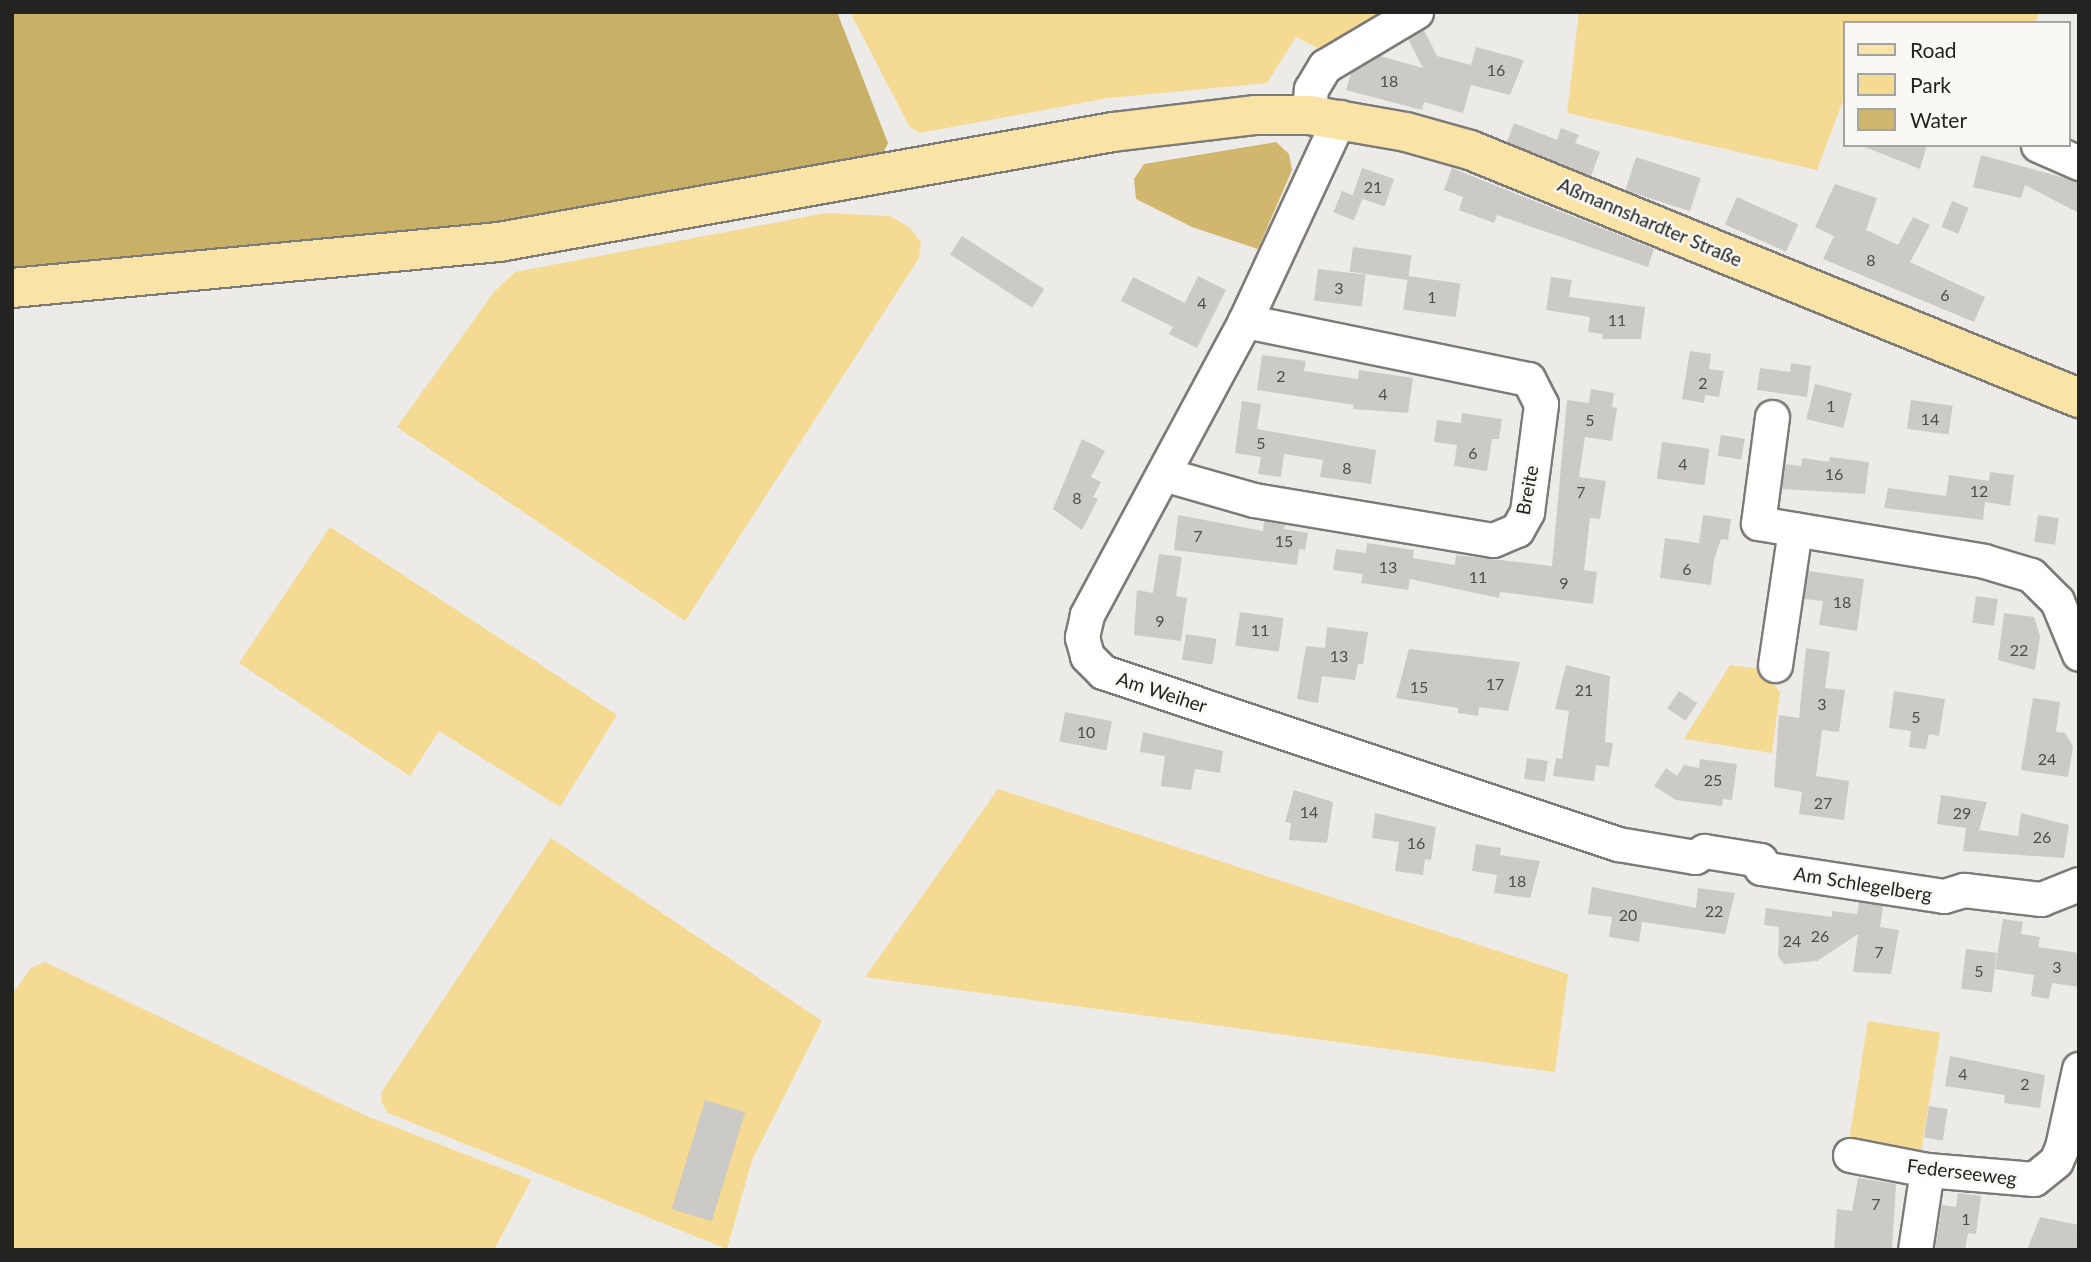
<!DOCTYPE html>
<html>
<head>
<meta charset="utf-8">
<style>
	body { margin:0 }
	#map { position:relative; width:2091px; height:1262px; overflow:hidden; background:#ecebe7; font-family:Lato,sans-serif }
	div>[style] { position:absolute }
	.green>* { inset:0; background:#f4da92; transform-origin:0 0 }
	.forest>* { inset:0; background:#c9b067 }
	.water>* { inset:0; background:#d1b76e }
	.building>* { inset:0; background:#cbcac6; transform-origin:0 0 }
	.roads { filter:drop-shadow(2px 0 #7d7b78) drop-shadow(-2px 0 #7d7b78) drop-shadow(0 2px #7d7b78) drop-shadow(0 -2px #7d7b78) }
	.minor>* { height:33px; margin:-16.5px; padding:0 16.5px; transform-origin:16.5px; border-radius:16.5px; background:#fff }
	.major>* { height:38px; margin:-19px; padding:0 19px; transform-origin:19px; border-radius:19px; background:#f9e3a6 }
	span { translate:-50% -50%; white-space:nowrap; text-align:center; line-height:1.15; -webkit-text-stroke:5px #f9f8f4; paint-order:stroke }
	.number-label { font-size:16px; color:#4d4d4a }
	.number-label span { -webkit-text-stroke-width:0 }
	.street-label { font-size:19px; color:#232321 }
	.frame { position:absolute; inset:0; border:14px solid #232321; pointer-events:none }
	.legend { position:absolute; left:1843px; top:21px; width:228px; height:126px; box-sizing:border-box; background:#f9f8f4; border:2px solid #a3a3a0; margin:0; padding:9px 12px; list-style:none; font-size:21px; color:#232321 }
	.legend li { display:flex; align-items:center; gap:14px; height:35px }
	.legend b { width:35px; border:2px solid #a3a3a0 }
</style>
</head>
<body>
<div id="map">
	<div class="green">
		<div style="clip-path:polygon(850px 12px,1375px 12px,1380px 19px,1324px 51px,1296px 37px,1267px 83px,1108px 98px,920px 133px,909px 126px)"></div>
		<div style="clip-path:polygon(1579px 12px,2040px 12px,2035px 23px,1844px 23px,1844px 98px,1817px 170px,1567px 113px)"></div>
		<div style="clip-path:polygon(826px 213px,890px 216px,909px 227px,921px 242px,919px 258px,685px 621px,397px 427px,494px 292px,515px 272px)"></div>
		<div style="clip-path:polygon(330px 527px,617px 715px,560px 807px,439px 731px,410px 776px,239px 663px)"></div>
		<div style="clip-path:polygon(1730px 665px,1762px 669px,1780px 692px,1772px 753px,1684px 739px)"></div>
		<div style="clip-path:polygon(998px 789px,1568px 974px,1555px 1072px,865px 977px)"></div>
		<div style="clip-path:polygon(551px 838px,822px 1021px,752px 1160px,727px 1249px,388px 1113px,382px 1103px,381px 1093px)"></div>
		<div style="clip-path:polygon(45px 962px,364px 1115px,531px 1180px,494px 1250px,12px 1250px,12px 995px,31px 968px)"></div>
		<div style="left:1868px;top:1021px;width:73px;height:126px;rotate:9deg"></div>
	</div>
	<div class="forest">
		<div style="clip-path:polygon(12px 12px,837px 12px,888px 143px,881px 157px,495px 231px,12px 277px)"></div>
	</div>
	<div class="water">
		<div style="clip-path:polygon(1276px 142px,1289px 154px,1292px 170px,1258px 249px,1192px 227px,1136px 199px,1134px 179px,1144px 164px)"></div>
	</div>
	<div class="building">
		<div style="clip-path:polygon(1424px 30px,1437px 56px,1471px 65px,1476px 47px,1524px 60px,1510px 95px,1471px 85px,1463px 113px,1424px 102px,1422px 110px,1346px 90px,1351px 73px,1380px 56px,1423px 68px,1408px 39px)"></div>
		<div style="clip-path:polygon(1514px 123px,1557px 140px,1561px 128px,1579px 135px,1575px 143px,1600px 152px,1591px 176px,1507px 142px)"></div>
		<div style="clip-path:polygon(1860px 145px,1927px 145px,1920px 169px)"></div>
		<div style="clip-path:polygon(1981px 155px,2079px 182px,2079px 213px,2025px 185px,2021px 198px,1973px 187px)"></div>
		<div style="left:1636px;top:157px;width:68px;height:35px;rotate:18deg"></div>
		<div style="left:1362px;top:168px;width:34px;height:29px;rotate:19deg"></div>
		<div style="clip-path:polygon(1452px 168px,1654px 249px,1648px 267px,1497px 215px,1494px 223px,1459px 210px,1463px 197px,1444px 190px)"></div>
		<div style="clip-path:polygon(1835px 184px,1877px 198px,1866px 230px,1898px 245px,1913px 217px,1930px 225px,1910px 262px,1985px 297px,1974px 322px,1823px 259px,1834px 236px,1815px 227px)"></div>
		<div style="left:1342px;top:191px;width:22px;height:23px;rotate:22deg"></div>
		<div style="left:1737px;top:197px;width:67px;height:30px;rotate:24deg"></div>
		<div style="left:1952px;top:201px;width:18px;height:28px;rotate:22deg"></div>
		<div style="left:962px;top:236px;width:98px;height:22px;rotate:33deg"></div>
		<div style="left:1353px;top:247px;width:59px;height:25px;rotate:8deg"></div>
		<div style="left:1318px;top:269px;width:48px;height:32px;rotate:7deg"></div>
		<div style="clip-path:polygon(1198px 276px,1226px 290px,1197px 348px,1169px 334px,1173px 327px,1121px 301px,1133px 277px,1185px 303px)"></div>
		<div style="left:1408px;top:276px;width:53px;height:34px;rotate:8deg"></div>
		<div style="clip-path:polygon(1551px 277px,1572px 280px,1569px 297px,1645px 307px,1641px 339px,1602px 339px,1603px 334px,1588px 332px,1590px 317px,1546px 310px)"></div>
		<div style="clip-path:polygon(1690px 351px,1711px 354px,1709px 369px,1724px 371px,1719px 397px,1705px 395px,1704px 403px,1682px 399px)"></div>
		<div style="clip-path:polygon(1262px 355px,1306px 361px,1304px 371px,1358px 379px,1359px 370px,1413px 378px,1408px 413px,1353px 409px,1354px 405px,1257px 390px)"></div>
		<div style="clip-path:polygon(1791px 363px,1811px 366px,1807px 397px,1757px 390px,1760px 368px,1790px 372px)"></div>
		<div style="left:1815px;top:384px;width:38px;height:36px;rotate:14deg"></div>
		<div style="clip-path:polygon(1591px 389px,1614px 393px,1612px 407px,1617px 408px,1612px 441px,1585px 437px,1579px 477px,1606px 481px,1600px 519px,1590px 518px,1584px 570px,1597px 572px,1593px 604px,1500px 592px,1499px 598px,1410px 579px,1408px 590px,1361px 583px,1363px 574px,1333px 570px,1336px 549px,1366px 553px,1367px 543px,1414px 550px,1413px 558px,1455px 565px,1456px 555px,1552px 566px,1567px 400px,1589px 403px)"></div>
		<div style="left:1911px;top:400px;width:42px;height:29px;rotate:8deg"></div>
		<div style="clip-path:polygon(1242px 401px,1261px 404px,1257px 429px,1376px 450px,1371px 484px,1320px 477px,1323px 460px,1284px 454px,1281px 477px,1258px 474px,1261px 457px,1235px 453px)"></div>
		<div style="clip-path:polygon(1462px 413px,1502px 419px,1499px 439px,1492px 439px,1487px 471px,1454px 466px,1457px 445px,1434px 442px,1437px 420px,1461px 423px)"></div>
		<div style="left:1721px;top:435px;width:24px;height:21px;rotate:9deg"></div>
		<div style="clip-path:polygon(1082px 439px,1105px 451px,1091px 477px,1101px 482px,1093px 497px,1098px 499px,1082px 530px,1053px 509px)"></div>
		<div style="left:1662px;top:442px;width:48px;height:37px;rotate:8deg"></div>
		<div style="clip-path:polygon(1830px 457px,1869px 462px,1865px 494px,1782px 489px,1785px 464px,1801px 466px,1802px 458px,1829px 462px)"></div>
		<div style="clip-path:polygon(1990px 472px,2014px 475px,2010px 506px,1985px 502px,1983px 520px,1884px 508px,1888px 488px,1946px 496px,1949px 475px,1989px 481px)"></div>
		<div style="clip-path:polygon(1178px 515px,1263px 531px,1264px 521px,1285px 525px,1284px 529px,1308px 533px,1305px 550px,1299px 549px,1297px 565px,1174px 550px)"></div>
		<div style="clip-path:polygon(1703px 515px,1731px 519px,1728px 540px,1721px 539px,1714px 560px,1711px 585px,1660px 578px,1665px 538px,1699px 543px)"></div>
		<div style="left:2038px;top:515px;width:21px;height:27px;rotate:8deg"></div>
		<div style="clip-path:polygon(1159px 554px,1182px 557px,1176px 596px,1187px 598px,1181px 641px,1134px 635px,1137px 590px,1153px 593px)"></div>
		<div style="clip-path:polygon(1808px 571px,1864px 579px,1857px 631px,1819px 625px,1823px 601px,1804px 599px)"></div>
		<div style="left:1976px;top:596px;width:22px;height:27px;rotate:8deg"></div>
		<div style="left:1240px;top:612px;width:44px;height:34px;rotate:8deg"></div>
		<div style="clip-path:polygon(2004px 613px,2034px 617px,2040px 636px,2035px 670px,1998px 660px)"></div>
		<div style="clip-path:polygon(1327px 627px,1368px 632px,1363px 664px,1358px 664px,1355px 680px,1322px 676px,1318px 703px,1297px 699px,1306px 646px,1325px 648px)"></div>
		<div style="left:1186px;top:634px;width:31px;height:26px;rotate:9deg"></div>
		<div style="clip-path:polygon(1806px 648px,1830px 652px,1825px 688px,1845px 690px,1839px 732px,1822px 730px,1816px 776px,1849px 781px,1844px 820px,1799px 814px,1802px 792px,1774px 787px,1779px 715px,1799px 718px)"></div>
		<div style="clip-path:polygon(1409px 649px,1520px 662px,1508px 711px,1479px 707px,1478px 716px,1458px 713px,1458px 708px,1396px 698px)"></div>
		<div style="clip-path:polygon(1566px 665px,1610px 676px,1605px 742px,1613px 743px,1609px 767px,1596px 765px,1594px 781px,1553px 776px,1556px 758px,1562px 759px,1569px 711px,1555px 709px)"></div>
		<div style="left:1679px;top:691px;width:22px;height:21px;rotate:34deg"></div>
		<div style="clip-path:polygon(1894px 691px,1945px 699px,1939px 736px,1929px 734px,1926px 749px,1909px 747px,1911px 731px,1889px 728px)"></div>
		<div style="clip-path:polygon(2033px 698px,2060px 702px,2056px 732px,2065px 733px,2073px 746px,2068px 777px,2021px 770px)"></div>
		<div style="left:1065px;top:712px;width:48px;height:30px;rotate:11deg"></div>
		<div style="clip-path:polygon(1143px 732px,1223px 751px,1220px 773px,1195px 769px,1191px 790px,1161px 786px,1165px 756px,1140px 752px)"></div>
		<div style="left:1527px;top:758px;width:21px;height:21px;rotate:8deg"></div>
		<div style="clip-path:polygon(1700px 759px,1737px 764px,1732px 800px,1723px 799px,1722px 806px,1676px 800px,1654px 786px,1666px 768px,1677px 776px,1684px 765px,1699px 768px)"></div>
		<div style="clip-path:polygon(1294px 790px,1333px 802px,1327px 843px,1289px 840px,1291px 823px,1285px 822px)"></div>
		<div style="clip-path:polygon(1941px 795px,1987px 802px,1979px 830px,2018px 836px,2021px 813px,2069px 825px,2064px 858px,1963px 851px,1966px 828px,1937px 824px)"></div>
		<div style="clip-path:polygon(1375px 813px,1436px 827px,1431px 860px,1425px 859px,1423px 875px,1395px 871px,1399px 842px,1372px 838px)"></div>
		<div style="clip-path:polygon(1476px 844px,1501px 848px,1500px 855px,1540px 861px,1530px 898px,1494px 893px,1497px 875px,1472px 871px)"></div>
		<div style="clip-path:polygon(1592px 887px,1696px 908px,1698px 888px,1735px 893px,1725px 934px,1642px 922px,1639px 942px,1609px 937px,1612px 917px,1588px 914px)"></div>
		<div style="clip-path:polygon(1859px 902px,1883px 906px,1880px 927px,1899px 930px,1891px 974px,1853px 972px,1858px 934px,1817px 961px,1784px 964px,1778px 956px,1779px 927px,1764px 925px,1766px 908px,1832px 917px,1832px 911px,1857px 914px)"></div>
		<div style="clip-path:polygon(2003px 919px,2023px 922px,2021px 934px,2040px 937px,2038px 947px,2079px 953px,2079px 987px,2052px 983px,2049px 999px,2031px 996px,2034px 975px,1995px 969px)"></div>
		<div style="left:1966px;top:949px;width:31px;height:40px;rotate:7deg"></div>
		<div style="clip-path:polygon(1950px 1056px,2045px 1075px,2040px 1108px,2004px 1103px,2005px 1095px,1945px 1086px)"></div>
		<div style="left:705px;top:1100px;width:42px;height:114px;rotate:17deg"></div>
		<div style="left:1929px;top:1106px;width:19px;height:32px;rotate:9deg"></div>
		<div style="clip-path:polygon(1858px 1178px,1896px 1184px,1892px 1250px,1834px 1250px,1837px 1209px,1852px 1211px)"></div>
		<div style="clip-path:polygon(1958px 1193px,1981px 1196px,1976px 1234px,1968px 1233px,1965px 1250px,1935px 1250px,1942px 1205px,1956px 1207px)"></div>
		<div style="clip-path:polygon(2040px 1217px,2079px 1225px,2079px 1250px,2027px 1250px)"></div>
	</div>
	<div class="roads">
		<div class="minor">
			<div style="left:1309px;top:115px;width:26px;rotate:-86deg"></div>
			<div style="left:1311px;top:89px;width:27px;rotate:-59deg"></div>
			<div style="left:1325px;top:66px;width:106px;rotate:-30.7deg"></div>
			<div style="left:1340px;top:117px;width:225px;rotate:115deg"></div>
			<div style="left:1245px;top:321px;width:334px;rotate:118.3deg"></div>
			<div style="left:1087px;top:615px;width:23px;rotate:103deg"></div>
			<div style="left:1082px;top:637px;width:20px;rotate:75deg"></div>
			<div style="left:1087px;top:656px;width:23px;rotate:45deg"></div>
			<div style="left:1103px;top:672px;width:543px;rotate:18.47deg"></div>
			<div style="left:1618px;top:844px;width:78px;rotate:9.6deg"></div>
			<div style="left:1695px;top:857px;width:11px;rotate:-34deg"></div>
			<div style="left:1704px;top:851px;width:57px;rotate:9.1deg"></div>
			<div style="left:1760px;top:860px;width:8px;rotate:83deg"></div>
			<div style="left:1761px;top:868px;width:185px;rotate:8.7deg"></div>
			<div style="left:1944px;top:896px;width:21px;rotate:-17deg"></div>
			<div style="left:1964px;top:890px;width:78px;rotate:6.7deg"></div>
			<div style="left:2041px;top:899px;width:41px;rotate:-21.5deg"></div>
			<div style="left:2038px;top:145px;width:45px;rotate:23.7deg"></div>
			<div style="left:1772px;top:417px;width:107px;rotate:97.5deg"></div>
			<div style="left:1758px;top:523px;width:229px;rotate:9.5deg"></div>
			<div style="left:1984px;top:561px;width:49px;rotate:16.6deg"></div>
			<div style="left:2031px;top:575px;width:37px;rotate:45deg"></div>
			<div style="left:2057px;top:601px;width:57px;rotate:67.5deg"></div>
			<div style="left:1163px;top:474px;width:95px;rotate:15.9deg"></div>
			<div style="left:1254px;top:500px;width:242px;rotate:9.5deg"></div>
			<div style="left:1493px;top:540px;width:26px;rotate:-23deg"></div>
			<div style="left:1517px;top:530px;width:21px;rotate:-61deg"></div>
			<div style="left:1527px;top:512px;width:109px;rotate:-82.6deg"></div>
			<div style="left:1541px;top:404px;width:28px;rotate:-117deg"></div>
			<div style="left:1528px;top:379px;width:289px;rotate:-168.4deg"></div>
			<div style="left:1775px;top:665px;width:137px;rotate:-81.6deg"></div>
			<div style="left:1850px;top:1155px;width:78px;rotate:11deg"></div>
			<div style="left:1927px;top:1170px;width:107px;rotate:4.8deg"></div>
			<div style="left:2034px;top:1179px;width:28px;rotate:-39deg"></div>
			<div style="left:2056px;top:1161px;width:15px;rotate:-67deg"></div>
			<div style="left:2062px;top:1147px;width:80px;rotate:-77.7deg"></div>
			<div style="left:1915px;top:1250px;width:81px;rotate:-81.5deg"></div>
		</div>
		<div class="major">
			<div style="left:12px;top:288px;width:489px;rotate:-5.4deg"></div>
			<div style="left:499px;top:242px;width:624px;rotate:-10.16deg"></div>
			<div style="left:1113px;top:132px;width:144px;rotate:-6.8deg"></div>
			<div style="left:1256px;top:115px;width:53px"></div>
			<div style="left:1309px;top:115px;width:98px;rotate:9.9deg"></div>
			<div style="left:1406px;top:132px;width:66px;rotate:15.7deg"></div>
			<div style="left:1470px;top:150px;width:658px;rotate:22.16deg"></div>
		</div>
	</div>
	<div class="number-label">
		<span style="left:1496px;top:70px">16</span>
		<span style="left:1389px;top:81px">18</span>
		<span style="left:1373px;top:187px">21</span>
		<span style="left:1871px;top:260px">8</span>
		<span style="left:1339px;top:288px">3</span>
		<span style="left:1945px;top:295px">6</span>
		<span style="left:1432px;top:297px">1</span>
		<span style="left:1202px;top:303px">4</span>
		<span style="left:1617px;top:320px">11</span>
		<span style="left:1281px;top:376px">2</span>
		<span style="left:1703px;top:383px">2</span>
		<span style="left:1383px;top:394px">4</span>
		<span style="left:1831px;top:406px">1</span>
		<span style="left:1930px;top:419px">14</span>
		<span style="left:1590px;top:420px">5</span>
		<span style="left:1261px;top:443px">5</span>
		<span style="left:1473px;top:453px">6</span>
		<span style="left:1683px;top:464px">4</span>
		<span style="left:1347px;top:468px">8</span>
		<span style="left:1834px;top:474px">16</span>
		<span style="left:1979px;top:491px">12</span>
		<span style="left:1581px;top:492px">7</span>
		<span style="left:1077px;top:498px">8</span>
		<span style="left:1198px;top:536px">7</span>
		<span style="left:1284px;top:541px">15</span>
		<span style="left:1388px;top:567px">13</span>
		<span style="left:1687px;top:569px">6</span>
		<span style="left:1478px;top:577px">11</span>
		<span style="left:1564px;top:583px">9</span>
		<span style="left:1842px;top:602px">18</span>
		<span style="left:1160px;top:621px">9</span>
		<span style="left:1260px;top:630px">11</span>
		<span style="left:2019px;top:650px">22</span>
		<span style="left:1339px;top:656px">13</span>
		<span style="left:1495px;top:684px">17</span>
		<span style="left:1419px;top:687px">15</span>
		<span style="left:1584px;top:690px">21</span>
		<span style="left:1822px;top:704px">3</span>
		<span style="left:1916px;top:717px">5</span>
		<span style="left:1086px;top:732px">10</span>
		<span style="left:2047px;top:759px">24</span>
		<span style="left:1713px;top:780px">25</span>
		<span style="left:1823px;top:803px">27</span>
		<span style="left:1309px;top:812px">14</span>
		<span style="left:1962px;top:813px">29</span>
		<span style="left:2042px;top:837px">26</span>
		<span style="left:1416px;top:843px">16</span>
		<span style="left:1517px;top:881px">18</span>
		<span style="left:1714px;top:911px">22</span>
		<span style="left:1628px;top:915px">20</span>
		<span style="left:1820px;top:936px">26</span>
		<span style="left:1792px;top:941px">24</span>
		<span style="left:1879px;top:952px">7</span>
		<span style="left:2057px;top:967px">3</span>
		<span style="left:1979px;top:971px">5</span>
		<span style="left:1963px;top:1074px">4</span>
		<span style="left:2025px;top:1084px">2</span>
		<span style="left:1876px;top:1204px">7</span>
		<span style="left:1966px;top:1219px">1</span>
	</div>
	<div class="street-label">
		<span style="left:1650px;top:222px;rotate:23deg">Aßmannshardter Straße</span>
		<span style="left:1527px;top:490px;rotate:-79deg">Breite</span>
		<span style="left:1162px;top:692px;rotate:18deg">Am Weiher</span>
		<span style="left:1863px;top:884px;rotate:9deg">Am Schlegelberg</span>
		<span style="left:1962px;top:1172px;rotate:7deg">Federseeweg</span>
	</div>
	<div class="frame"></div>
	<ul class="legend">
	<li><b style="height:9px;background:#f9e3a6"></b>Road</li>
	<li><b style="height:19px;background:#f4da92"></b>Park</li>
	<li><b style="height:19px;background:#d1b76e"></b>Water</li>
	</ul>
</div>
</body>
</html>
